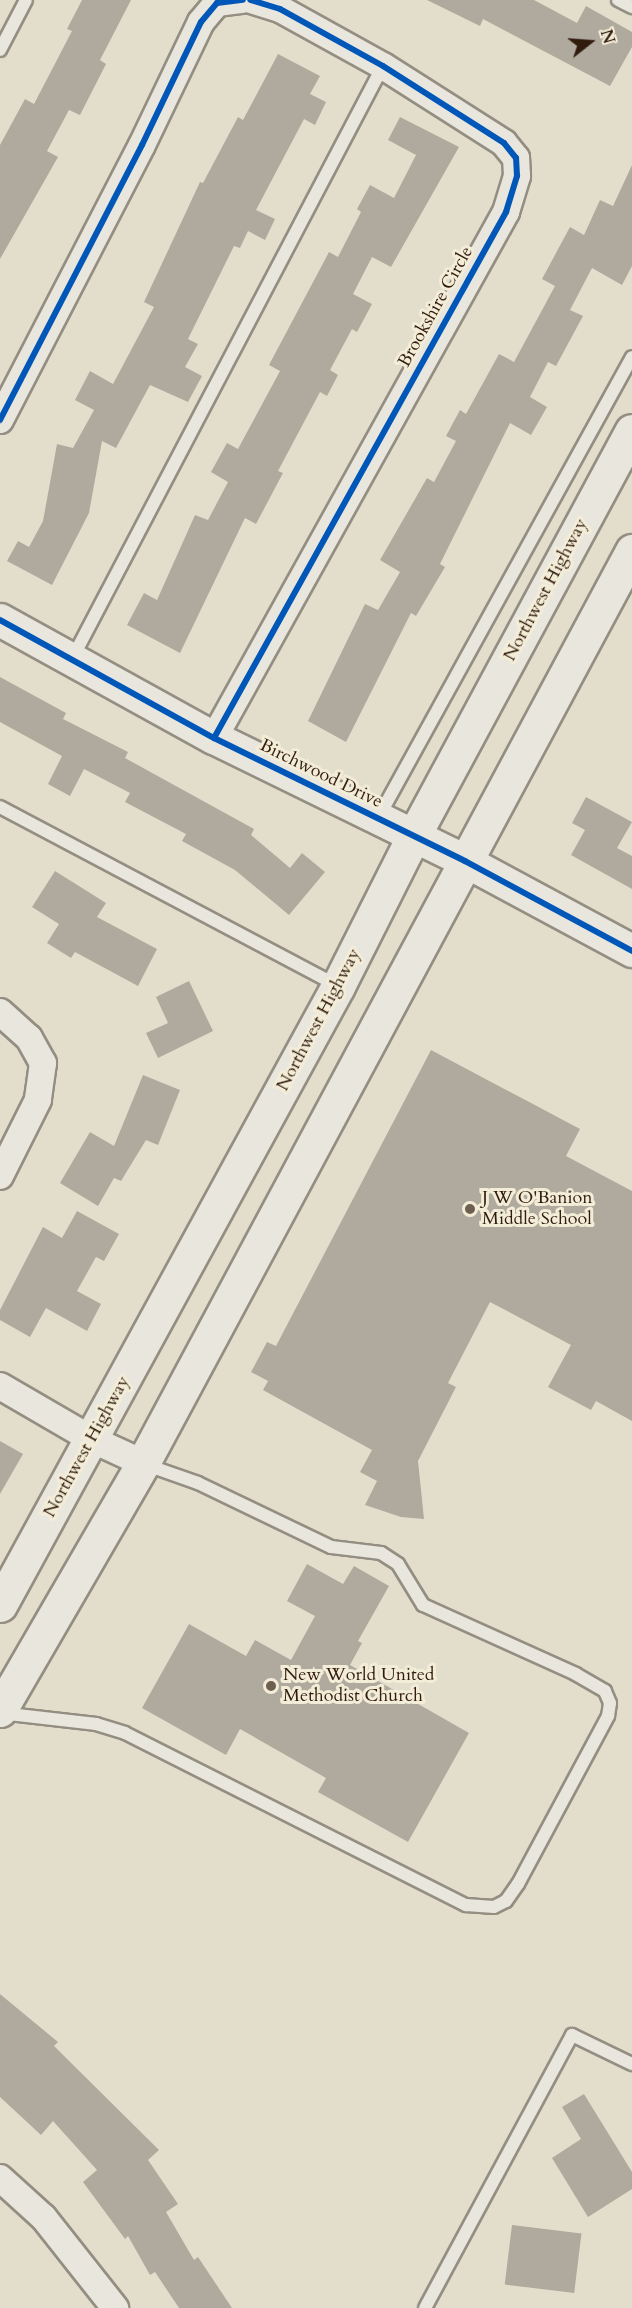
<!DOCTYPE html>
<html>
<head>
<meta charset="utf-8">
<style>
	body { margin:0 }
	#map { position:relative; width:632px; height:2308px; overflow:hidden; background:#e3decc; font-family:Cardo,serif }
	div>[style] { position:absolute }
	.building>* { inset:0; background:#b0aa9e; transform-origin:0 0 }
	.roads { filter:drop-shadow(2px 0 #948e82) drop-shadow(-2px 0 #948e82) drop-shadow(0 2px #948e82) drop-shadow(0 -2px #948e82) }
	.service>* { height:12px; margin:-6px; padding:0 6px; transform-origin:6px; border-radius:6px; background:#e9e6de }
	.minor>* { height:26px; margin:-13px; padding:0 13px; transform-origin:13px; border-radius:13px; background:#e9e6de }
	.tertiary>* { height:32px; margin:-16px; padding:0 16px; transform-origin:16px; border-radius:16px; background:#e9e6de }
	.secondary>* { height:33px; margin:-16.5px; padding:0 16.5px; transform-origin:16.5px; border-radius:16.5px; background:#e9e6de }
	.cycleway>* { height:6px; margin:-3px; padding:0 3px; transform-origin:3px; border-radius:3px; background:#0057b8 }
	.dots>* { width:16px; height:16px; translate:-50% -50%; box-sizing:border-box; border:3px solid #f3edd8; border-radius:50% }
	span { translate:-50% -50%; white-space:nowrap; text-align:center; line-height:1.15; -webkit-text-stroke:6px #f3edd8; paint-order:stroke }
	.street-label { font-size:18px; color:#311b0d }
	.poi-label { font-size:18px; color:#311b0d }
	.left { translate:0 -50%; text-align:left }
	.north { position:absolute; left:560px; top:12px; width:60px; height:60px; -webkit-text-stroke:4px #f3edd8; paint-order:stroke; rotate:73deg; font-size:16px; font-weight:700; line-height:24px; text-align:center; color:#311b0d }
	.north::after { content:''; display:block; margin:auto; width:21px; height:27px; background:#311b0d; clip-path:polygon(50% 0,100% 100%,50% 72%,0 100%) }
</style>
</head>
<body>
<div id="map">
	<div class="building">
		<div style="clip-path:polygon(82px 0,131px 0,100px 60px,106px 64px,80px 115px,69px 110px,47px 151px,58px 157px,0 259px,0 145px,25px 99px,34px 104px,72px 31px,67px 29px)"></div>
		<div style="clip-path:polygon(427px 0,534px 0,577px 23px,586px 6px,632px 32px,632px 47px,610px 86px,483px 19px,480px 26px)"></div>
		<div style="clip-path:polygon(278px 54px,320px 76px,310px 94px,326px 102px,315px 125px,304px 119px,256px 210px,275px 219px,265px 240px,248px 231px,240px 248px,234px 246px,188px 339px,198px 344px,185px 367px,202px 376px,188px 402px,150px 385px,116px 448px,102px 441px,89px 513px,52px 585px,7px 561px,18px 541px,29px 547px,43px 521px,57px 444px,73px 448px,94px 410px,75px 400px,90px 371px,113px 384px,154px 307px,144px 302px,200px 182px,203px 183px,238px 117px,243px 120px)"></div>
		<div style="clip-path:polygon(400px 117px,459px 147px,391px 267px,372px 257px,353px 294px,372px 304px,357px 332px,352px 329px,330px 370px,338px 375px,327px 396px,320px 392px,278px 471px,283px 473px,256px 524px,245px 518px,180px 653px,127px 625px,144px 593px,157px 600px,195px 515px,208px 520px,228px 482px,211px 472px,227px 443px,238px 449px,280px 371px,269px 365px,329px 252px,338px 257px,361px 212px,357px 209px,370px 185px,394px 198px,416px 155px,388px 140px)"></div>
		<div style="clip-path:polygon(632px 165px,632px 266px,622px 285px,592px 268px,570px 310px,583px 316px,556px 366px,548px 362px,530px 397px,547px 407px,531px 435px,510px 423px,440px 564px,445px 567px,416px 616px,411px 613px,346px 742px,308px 721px,365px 604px,378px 610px,400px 572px,380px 560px,427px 478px,434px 482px,456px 441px,446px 436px,460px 410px,466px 414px,499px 354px,514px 362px,555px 286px,542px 279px,570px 227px,584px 235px,600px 200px,613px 206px)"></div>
		<div style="clip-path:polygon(0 677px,66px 713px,63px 719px,128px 752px,125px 758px,254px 829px,251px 835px,290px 868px,302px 853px,325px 872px,289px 915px,235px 870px,182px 841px,186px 834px,125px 802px,130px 793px,84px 769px,70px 796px,48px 784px,62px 756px,0 722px)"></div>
		<div style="clip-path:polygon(586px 797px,632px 822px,617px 848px,632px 856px,632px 889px,571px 855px,585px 830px,572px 823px)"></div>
		<div style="clip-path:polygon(55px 871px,106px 903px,97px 917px,157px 949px,138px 986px,75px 952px,71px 958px,47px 943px,59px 924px,32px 907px)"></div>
		<div style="clip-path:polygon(189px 981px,213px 1031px,158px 1058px,146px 1033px,168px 1023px,156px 997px)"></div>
		<div style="clip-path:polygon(431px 1050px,580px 1129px,566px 1156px,632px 1191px,632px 1421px,596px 1401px,591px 1410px,548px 1387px,571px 1345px,490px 1302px,448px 1383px,456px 1387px,418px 1461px,424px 1519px,401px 1517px,365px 1505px,377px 1481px,360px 1472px,372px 1450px,263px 1390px,268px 1381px,251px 1372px,267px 1342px,276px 1346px)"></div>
		<div style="clip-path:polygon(143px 1075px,180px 1090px,158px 1145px,146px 1140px,121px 1181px,114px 1178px,98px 1206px,60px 1183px,90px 1132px,114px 1146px)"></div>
		<div style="clip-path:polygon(77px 1211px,119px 1234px,104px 1261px,96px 1257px,77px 1291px,101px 1304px,87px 1331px,46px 1308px,30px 1337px,0 1320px,0 1310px,43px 1227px,62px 1238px)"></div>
		<div style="clip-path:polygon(0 1441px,23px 1454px,0 1494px)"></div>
		<div style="clip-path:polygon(307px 1564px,343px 1584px,354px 1566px,389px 1586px,358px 1641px,362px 1643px,350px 1665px,469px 1733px,408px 1842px,318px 1792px,326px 1778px,240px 1729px,226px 1755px,142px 1708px,189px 1624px,246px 1656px,255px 1640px,291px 1660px,315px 1616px,287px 1601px)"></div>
		<div style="clip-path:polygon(0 1994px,58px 2042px,54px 2046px,159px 2150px,148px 2160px,178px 2204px,166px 2212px,194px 2260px,198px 2257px,232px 2308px,179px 2308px,155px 2272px,150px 2275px,128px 2236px,125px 2239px,83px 2182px,97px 2170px,53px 2121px,41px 2135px,0 2097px)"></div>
		<div style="clip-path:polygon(584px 2094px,632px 2172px,632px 2189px,588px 2217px,552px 2158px,581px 2139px,562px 2107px)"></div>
		<div style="left:512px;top:2225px;width:70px;height:60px;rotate:7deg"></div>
	</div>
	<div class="roads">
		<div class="service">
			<div style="left:618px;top:0;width:16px;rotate:27deg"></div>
			<div style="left:0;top:50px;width:56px;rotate:-62.5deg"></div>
			<div style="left:72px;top:659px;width:670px;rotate:-62.33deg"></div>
			<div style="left:0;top:807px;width:382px;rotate:27.9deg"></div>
			<div style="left:378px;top:818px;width:526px;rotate:-61.15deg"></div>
			<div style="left:0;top:1713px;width:97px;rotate:6.5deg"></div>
			<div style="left:96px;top:1724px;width:30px;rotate:17deg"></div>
			<div style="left:125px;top:1733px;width:382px;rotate:26.8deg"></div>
			<div style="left:466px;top:1905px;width:28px;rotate:4deg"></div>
			<div style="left:494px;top:1907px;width:13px;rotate:-27deg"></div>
			<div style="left:506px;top:1901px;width:21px;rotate:-55deg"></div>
			<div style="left:518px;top:1884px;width:191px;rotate:-61.8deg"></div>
			<div style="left:608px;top:1716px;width:13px;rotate:-81deg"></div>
			<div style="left:610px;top:1703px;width:13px;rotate:-113deg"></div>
			<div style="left:605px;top:1691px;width:34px;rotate:-150deg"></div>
			<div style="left:576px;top:1674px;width:168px;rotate:-155.7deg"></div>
			<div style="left:423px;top:1605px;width:48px;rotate:-121.4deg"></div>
			<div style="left:398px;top:1564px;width:20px;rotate:-147deg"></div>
			<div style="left:381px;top:1553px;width:50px;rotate:-173.2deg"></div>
			<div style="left:331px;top:1547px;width:148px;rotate:-154.3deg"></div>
			<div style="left:198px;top:1483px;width:57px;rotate:-160.6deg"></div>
			<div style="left:425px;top:2308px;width:310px;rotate:-61.7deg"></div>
			<div style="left:572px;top:2035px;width:67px;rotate:25.8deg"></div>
		</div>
		<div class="minor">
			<div style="left:0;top:420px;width:309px;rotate:-62.7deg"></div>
			<div style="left:142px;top:145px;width:136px;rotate:-64.4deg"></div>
			<div style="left:201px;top:22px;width:25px;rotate:-50deg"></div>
			<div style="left:217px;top:3px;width:26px;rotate:-7deg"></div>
			<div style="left:214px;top:738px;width:602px;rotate:-60.96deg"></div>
			<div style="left:506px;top:212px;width:38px;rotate:-73deg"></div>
			<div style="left:517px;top:176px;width:18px;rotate:-93deg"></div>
			<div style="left:516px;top:158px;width:19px;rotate:-129deg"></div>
			<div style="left:504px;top:143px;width:143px;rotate:-147.5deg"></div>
			<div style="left:383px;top:66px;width:118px;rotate:-151deg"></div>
			<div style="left:280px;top:9px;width:31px;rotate:-163deg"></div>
			<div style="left:0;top:1012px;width:39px;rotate:42deg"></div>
			<div style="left:29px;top:1038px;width:29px;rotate:61deg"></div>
			<div style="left:43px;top:1063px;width:37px;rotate:98deg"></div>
			<div style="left:38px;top:1100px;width:85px;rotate:116.6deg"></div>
			<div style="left:0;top:1386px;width:105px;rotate:30.2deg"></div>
			<div style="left:91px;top:1439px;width:57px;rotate:24.8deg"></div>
			<div style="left:0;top:2178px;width:59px;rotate:42.3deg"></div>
			<div style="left:44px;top:2218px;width:115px;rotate:51.7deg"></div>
		</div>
		<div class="tertiary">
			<div style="left:0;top:620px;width:244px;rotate:28.9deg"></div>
			<div style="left:214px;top:738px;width:280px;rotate:26.1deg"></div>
			<div style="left:465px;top:861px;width:190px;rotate:28.3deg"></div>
		</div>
		<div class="secondary">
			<div style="left:0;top:1605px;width:705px;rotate:-61.36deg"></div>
			<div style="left:338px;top:986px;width:167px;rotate:-63.3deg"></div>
			<div style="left:413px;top:837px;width:461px;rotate:-61.7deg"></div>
			<div style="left:0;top:1710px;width:285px;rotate:-59.9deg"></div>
			<div style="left:143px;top:1463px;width:1035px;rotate:-61.8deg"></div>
		</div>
	</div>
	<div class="cycleway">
		<div style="left:0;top:420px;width:309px;rotate:-62.7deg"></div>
		<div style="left:142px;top:145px;width:136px;rotate:-64.4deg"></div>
		<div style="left:201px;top:22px;width:25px;rotate:-50deg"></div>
		<div style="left:217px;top:3px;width:26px;rotate:-7deg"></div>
		<div style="left:0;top:620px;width:244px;rotate:28.9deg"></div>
		<div style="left:214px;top:738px;width:280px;rotate:26.1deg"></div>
		<div style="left:465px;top:861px;width:190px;rotate:28.3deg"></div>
		<div style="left:214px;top:738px;width:602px;rotate:-60.96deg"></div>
		<div style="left:506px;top:212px;width:38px;rotate:-73deg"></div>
		<div style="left:517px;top:176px;width:18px;rotate:-93deg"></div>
		<div style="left:516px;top:158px;width:19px;rotate:-129deg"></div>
		<div style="left:504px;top:143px;width:143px;rotate:-147.5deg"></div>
		<div style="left:383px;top:66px;width:118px;rotate:-151deg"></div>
		<div style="left:280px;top:9px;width:31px;rotate:-163deg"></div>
	</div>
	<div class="dots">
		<div style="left:470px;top:1209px;background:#6f5f50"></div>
		<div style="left:271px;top:1686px;background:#6f5f50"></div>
	</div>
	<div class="street-label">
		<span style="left:436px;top:307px;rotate:-61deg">Brookshire Circle</span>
		<span style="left:546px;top:590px;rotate:-62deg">Northwest Highway</span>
		<span style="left:321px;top:774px;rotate:26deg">Birchwood Drive</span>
		<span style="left:319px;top:1020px;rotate:-62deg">Northwest Highway</span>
		<span style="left:87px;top:1447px;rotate:-61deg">Northwest Highway</span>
	</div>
	<div class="poi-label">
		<span class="left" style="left:482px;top:1209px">J W O'Banion<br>Middle School</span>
		<span class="left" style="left:283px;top:1686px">New World United<br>Methodist Church</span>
	</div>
	<div class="north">N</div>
</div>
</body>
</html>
